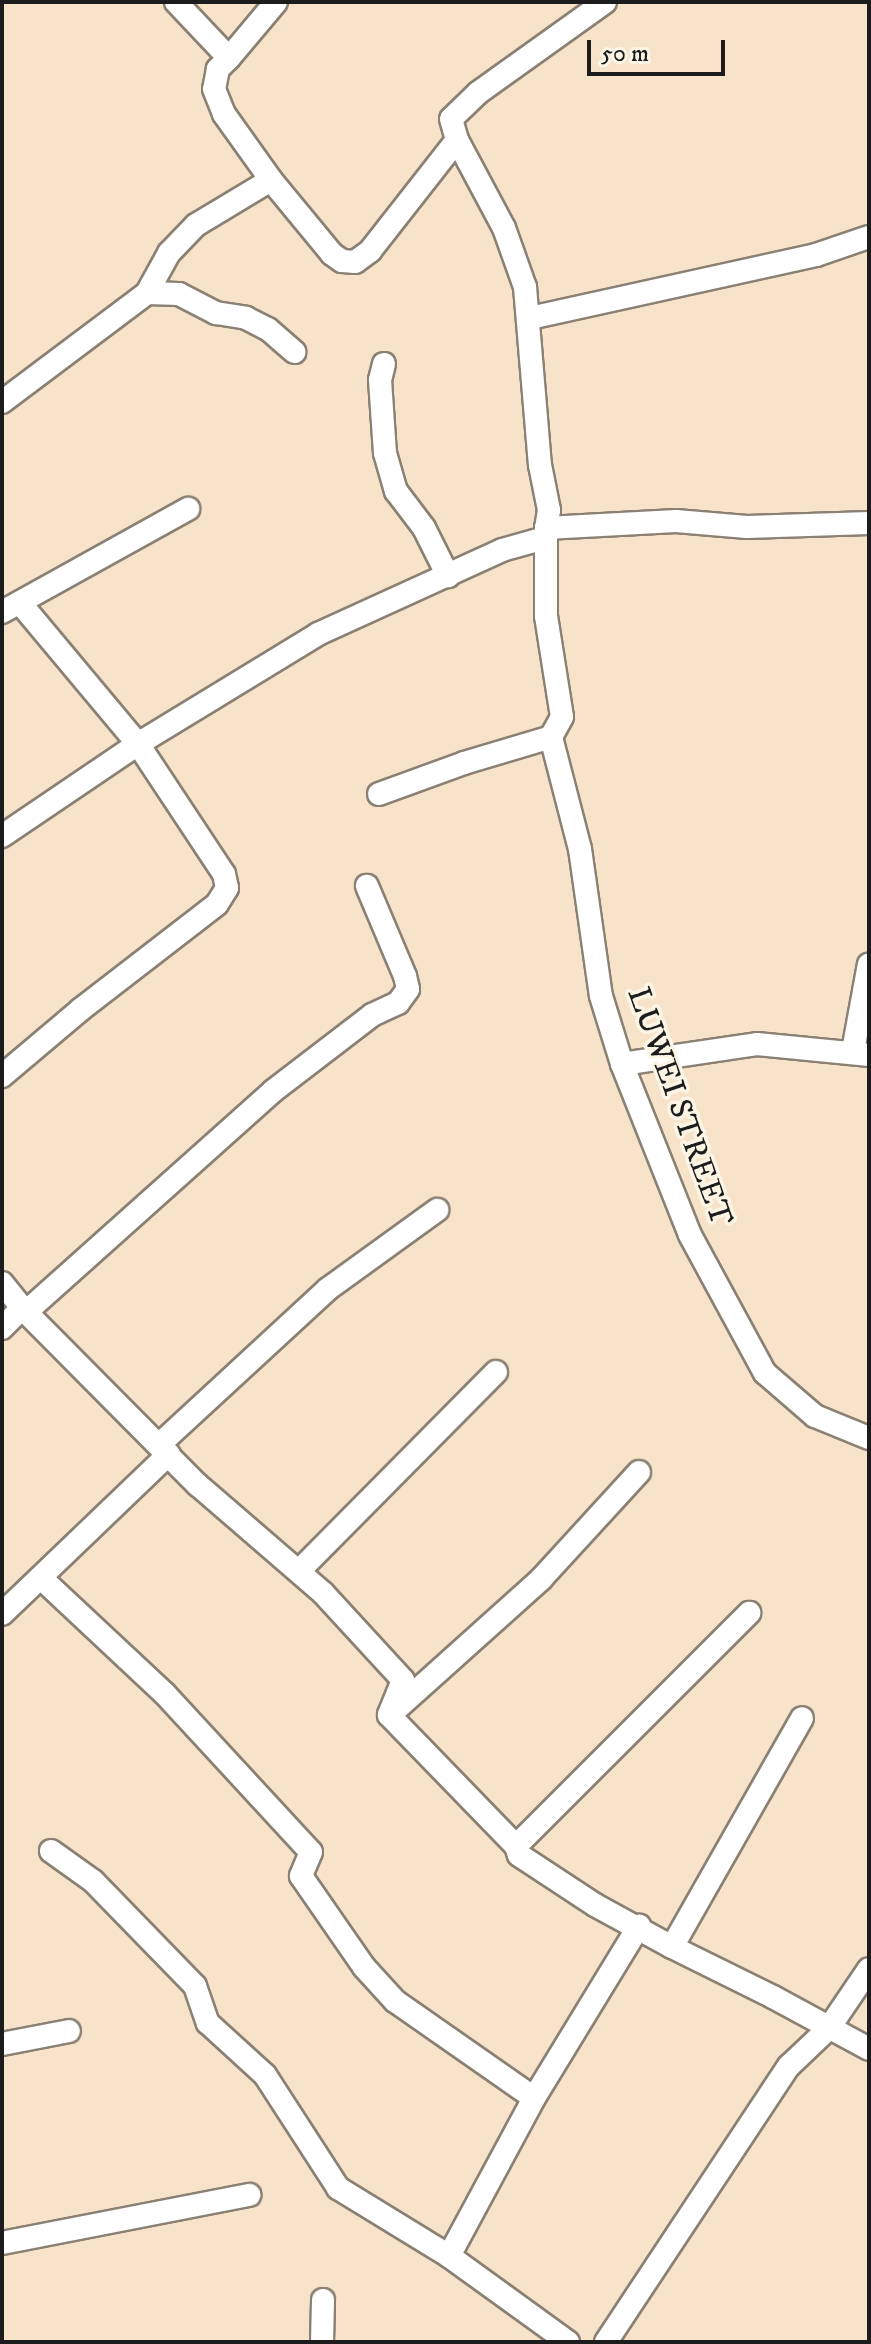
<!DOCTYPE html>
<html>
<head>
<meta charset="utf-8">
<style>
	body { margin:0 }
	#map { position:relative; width:871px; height:2344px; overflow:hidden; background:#f7e3ca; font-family:"IM FELL DW Pica",serif }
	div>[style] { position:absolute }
	.roads { filter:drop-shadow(2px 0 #8a8073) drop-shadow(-2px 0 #8a8073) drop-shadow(0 2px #8a8073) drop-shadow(0 -2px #8a8073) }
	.minor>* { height:22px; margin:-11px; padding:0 11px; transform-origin:11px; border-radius:11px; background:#fff }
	span { translate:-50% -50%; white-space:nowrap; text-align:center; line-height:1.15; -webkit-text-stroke:7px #fcf5e5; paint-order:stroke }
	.street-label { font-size:32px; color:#1c1c1c }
	.frame { position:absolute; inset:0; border:4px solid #1c1c1c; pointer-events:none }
	.scale { position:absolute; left:587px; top:40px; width:138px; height:36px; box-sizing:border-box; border:4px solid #1c1c1c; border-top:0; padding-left:10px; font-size:24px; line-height:28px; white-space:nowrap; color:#1c1c1c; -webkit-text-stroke:6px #fcf5e5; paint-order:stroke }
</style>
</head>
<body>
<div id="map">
	<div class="roads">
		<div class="minor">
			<div style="left:176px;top:2px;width:77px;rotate:46.6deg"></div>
			<div style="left:229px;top:58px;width:73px;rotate:-50deg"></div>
			<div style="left:605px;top:2px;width:156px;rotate:144.4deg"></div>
			<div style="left:478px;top:93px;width:37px;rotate:136deg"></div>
			<div style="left:451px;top:119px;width:22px;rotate:74deg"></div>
			<div style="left:457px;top:140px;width:100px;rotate:61.9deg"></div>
			<div style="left:504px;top:228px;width:63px;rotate:70.4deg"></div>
			<div style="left:525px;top:287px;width:179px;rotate:85.2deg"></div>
			<div style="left:540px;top:465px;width:46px;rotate:78.7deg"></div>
			<div style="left:549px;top:510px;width:18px;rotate:99deg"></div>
			<div style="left:546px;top:528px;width:130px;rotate:-3.1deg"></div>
			<div style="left:676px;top:521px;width:71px;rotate:4.8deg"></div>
			<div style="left:747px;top:527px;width:122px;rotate:-1.9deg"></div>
			<div style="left:229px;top:58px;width:16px;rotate:135deg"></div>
			<div style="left:218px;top:69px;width:20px;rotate:101deg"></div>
			<div style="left:214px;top:89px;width:27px;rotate:68deg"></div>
			<div style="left:224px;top:114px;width:81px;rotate:54.5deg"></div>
			<div style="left:271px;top:180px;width:96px;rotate:50.5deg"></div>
			<div style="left:332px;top:254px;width:12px;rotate:35deg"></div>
			<div style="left:342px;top:261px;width:13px;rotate:4deg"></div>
			<div style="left:355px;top:262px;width:19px;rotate:-36deg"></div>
			<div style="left:370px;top:251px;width:141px;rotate:-51.9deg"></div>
			<div style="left:147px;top:293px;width:32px;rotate:2deg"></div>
			<div style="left:179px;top:294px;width:42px;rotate:27.2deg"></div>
			<div style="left:216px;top:313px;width:30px;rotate:9deg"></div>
			<div style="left:246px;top:318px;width:25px;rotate:27deg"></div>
			<div style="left:268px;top:329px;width:35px;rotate:41deg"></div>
			<div style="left:530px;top:318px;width:293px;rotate:-12.4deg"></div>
			<div style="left:816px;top:255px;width:56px;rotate:-18.8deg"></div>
			<div style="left:384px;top:364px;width:16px;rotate:104deg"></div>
			<div style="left:380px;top:380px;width:73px;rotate:86.1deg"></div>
			<div style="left:385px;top:453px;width:40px;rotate:74deg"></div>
			<div style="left:396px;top:491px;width:46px;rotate:52.9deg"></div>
			<div style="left:424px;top:528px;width:54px;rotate:63.4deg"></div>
			<div style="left:2px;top:402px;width:181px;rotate:-36.9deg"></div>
			<div style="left:147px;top:293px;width:46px;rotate:-61.2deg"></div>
			<div style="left:169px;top:253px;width:39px;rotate:-46deg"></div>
			<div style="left:196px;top:225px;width:87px;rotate:-31deg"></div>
			<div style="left:546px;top:528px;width:88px;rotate:90deg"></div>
			<div style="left:546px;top:616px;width:102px;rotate:81deg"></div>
			<div style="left:562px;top:717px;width:23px;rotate:119deg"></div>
			<div style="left:551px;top:737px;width:116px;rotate:75.5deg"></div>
			<div style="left:580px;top:849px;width:148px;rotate:81.9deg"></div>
			<div style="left:601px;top:996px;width:71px;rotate:72.8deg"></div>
			<div style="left:622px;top:1064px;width:184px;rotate:68.3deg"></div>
			<div style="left:690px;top:1235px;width:157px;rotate:61.5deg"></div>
			<div style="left:765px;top:1373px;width:66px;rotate:40.7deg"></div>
			<div style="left:815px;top:1416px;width:58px;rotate:22.2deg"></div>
			<div style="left:2px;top:612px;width:213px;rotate:-29deg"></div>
			<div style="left:379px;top:794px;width:90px;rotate:-20deg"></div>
			<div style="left:464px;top:763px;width:91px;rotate:-16.6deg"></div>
			<div style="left:2px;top:836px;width:164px;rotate:-34.1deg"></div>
			<div style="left:138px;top:744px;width:211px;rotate:-31.4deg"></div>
			<div style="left:318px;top:634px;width:202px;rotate:-24.5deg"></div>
			<div style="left:502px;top:550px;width:45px;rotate:-15.6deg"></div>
			<div style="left:853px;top:1051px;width:88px;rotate:-79.6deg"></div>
			<div style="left:622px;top:1064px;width:136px;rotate:-8.4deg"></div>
			<div style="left:757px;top:1044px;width:113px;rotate:5.6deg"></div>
			<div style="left:2px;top:1076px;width:102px;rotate:-40.2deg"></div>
			<div style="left:80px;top:1010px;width:173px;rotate:-37.7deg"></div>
			<div style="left:217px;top:904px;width:19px;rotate:-58deg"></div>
			<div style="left:227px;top:888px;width:14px;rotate:-102deg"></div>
			<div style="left:224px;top:874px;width:156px;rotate:-123.5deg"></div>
			<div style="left:138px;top:744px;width:184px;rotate:-129.9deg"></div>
			<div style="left:2px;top:1283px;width:32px;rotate:51deg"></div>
			<div style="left:22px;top:1308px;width:250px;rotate:45.2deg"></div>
			<div style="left:198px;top:1485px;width:165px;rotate:40.8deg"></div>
			<div style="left:323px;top:1593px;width:118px;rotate:47.4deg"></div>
			<div style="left:403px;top:1680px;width:38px;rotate:112deg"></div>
			<div style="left:389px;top:1715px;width:182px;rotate:45.9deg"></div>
			<div style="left:516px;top:1846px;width:9px;rotate:72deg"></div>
			<div style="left:519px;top:1855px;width:91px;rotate:33.3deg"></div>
			<div style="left:595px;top:1905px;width:88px;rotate:28.6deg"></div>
			<div style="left:672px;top:1947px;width:113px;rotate:26.3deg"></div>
			<div style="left:773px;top:1997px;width:109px;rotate:28.4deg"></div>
			<div style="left:26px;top:1312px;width:331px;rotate:-41.8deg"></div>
			<div style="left:273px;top:1091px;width:125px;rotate:-37.5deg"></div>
			<div style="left:372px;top:1015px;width:29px;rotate:-25deg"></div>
			<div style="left:398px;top:1003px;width:17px;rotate:-54deg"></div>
			<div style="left:408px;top:989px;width:13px;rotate:-103deg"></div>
			<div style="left:405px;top:976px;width:98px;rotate:-112.9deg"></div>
			<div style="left:2px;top:1328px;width:28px;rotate:-45deg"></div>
			<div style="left:161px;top:1443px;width:227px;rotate:-42.7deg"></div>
			<div style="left:328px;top:1289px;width:135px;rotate:-35.9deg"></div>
			<div style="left:299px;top:1571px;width:280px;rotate:-45.3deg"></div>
			<div style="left:41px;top:1578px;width:170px;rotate:43.1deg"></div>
			<div style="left:165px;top:1694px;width:215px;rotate:47.3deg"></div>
			<div style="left:311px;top:1852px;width:26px;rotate:113deg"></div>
			<div style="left:301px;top:1876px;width:111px;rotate:55.3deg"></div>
			<div style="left:364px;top:1967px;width:46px;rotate:47.6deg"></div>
			<div style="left:395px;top:2001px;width:169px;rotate:34.9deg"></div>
			<div style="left:534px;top:2098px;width:202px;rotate:-58.6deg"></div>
			<div style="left:2px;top:1614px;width:231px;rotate:-43.8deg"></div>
			<div style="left:393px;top:1712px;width:199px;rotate:-41.9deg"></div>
			<div style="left:541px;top:1579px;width:145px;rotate:-47.5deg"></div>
			<div style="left:516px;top:1846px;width:330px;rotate:-45deg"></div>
			<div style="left:51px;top:1851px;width:52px;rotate:35.5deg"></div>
			<div style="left:93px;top:1881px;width:146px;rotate:45.8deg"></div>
			<div style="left:195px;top:1986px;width:39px;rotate:71deg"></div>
			<div style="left:208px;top:2023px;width:77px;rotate:42.4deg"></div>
			<div style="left:265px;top:2075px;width:135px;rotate:57.1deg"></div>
			<div style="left:338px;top:2188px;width:130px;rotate:31.5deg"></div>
			<div style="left:449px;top:2256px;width:147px;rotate:35.9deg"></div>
			<div style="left:672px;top:1947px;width:263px;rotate:-60.4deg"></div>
			<div style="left:2px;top:2044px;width:68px;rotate:-11deg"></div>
			<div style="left:2px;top:2243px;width:252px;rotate:-11deg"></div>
			<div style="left:449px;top:2256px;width:179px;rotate:-61.7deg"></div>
			<div style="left:322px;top:2342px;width:42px;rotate:-88.6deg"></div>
			<div style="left:606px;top:2342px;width:331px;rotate:-56.5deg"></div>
			<div style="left:789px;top:2066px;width:55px;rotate:-43.5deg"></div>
			<div style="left:829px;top:2028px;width:71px;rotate:-55.9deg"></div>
		</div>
	</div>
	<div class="street-label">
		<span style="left:679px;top:1107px;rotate:70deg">LUWEI STREET</span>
	</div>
	<div class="frame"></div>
	<div class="scale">50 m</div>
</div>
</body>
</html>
